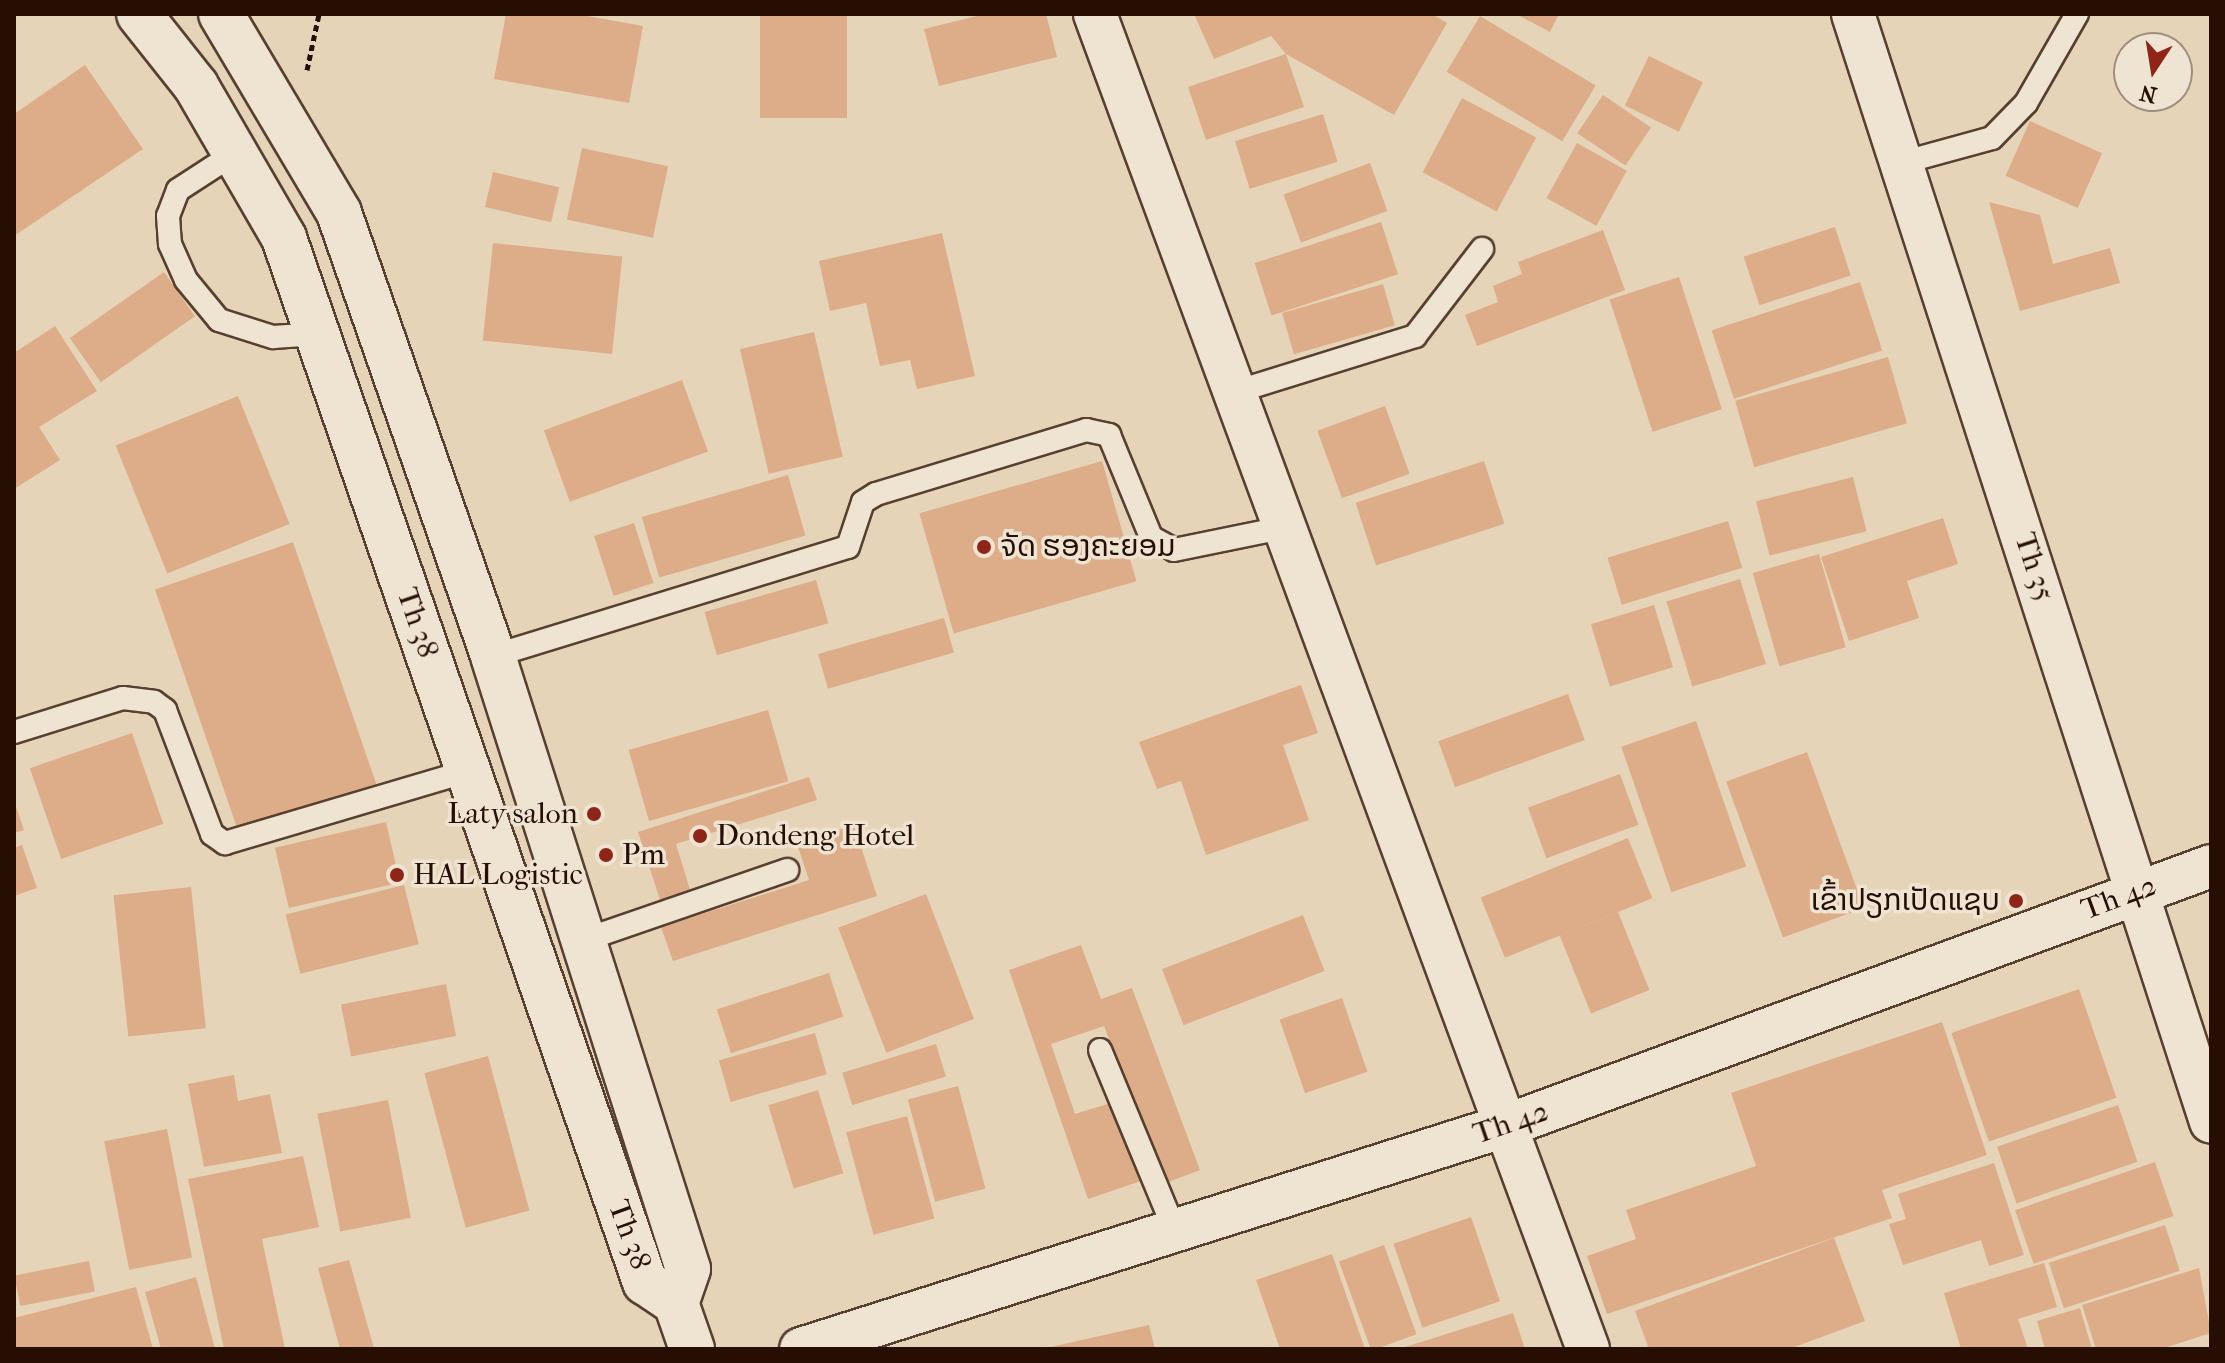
<!DOCTYPE html>
<html>
<head>
<meta charset="utf-8">
<style>
	body { margin:0 }
	#map { position:relative; width:2225px; height:1363px; overflow:hidden; background:#e6d4b8; font-family:"IM FELL French Canon","Noto Sans Lao",serif }
	div>[style] { position:absolute }
	.building>* { inset:0; background:#ddad89; transform-origin:0 0 }
	.path>* { height:5px; margin-top:-2.5px; transform-origin:0; background:repeating-linear-gradient(90deg,#270e03 0 6px,transparent 0 10px) }
	.roads { filter:drop-shadow(2px 0 #574030) drop-shadow(-2px 0 #574030) drop-shadow(0 2px #574030) drop-shadow(0 -2px #574030) }
	.service>* { height:22px; margin:-11px; padding:0 11px; transform-origin:11px; border-radius:11px; background:#efe3d1 }
	.minor>* { height:42px; margin:-21px; padding:0 21px; transform-origin:21px; border-radius:21px; background:#efe3d1 }
	.tertiary>* { height:44px; margin:-22px; padding:0 22px; transform-origin:22px; border-radius:22px; background:#efe3d1 }
	.dots>* { width:22px; height:22px; translate:-50% -50%; box-sizing:border-box; border:4px solid #efe3d1; border-radius:50% }
	span { translate:-50% -50%; white-space:nowrap; text-align:center; line-height:1.15; -webkit-text-stroke:7px #efe3d1; paint-order:stroke }
	.poi-label { font-size:30px; color:#270e03 }
	.left { translate:0 -50%; text-align:left }
	.right { translate:-100% -50%; text-align:right }
	.street-label { font-size:30px; color:#270e03 }
	.frame { position:absolute; inset:0; border:16px solid #270e03; pointer-events:none }
	.north { position:absolute; left:2113px; top:32px; width:80px; height:80px; box-sizing:border-box; background:#efe3d1; border:2px solid #9f8e7f; border-radius:50%; rotate:192deg; font-size:22px; font-weight:700; line-height:32px; text-align:center; color:#270e03 }
	.north::after { content:''; display:block; margin:auto; width:28px; height:36px; background:#8f2418; clip-path:polygon(50% 0,100% 100%,50% 72%,0 100%) }
</style>
</head>
<body>
<div id="map">
	<div class="building">
		<div style="clip-path:polygon(506px 14px,576px 14px,643px 26px,629px 103px,494px 79px)"></div>
		<div style="left:760px;top:14px;width:87px;height:104px"></div>
		<div style="clip-path:polygon(985px 14px,1046px 14px,1057px 57px,939px 86px,924px 29px)"></div>
		<div style="clip-path:polygon(1194px 14px,1432px 14px,1447px 23px,1394px 115px,1286px 54px,1304px 107px,1206px 140px,1188px 87px,1286px 54px,1271px 36px,1214px 59px)"></div>
		<div style="clip-path:polygon(1516px 14px,1559px 14px,1550px 32px)"></div>
		<div style="left:1480px;top:16px;width:135px;height:65px;rotate:31deg"></div>
		<div style="left:1649px;top:56px;width:60px;height:55px;rotate:26deg"></div>
		<div style="clip-path:polygon(85px 65px,143px 149px,14px 236px,14px 114px)"></div>
		<div style="left:1603px;top:95px;width:58px;height:46px;rotate:34deg"></div>
		<div style="left:1462px;top:98px;width:84px;height:84px;rotate:28deg"></div>
		<div style="left:1323px;top:114px;width:50px;height:92px;rotate:73deg"></div>
		<div style="left:2030px;top:121px;width:79px;height:60px;rotate:24deg"></div>
		<div style="left:1577px;top:143px;width:57px;height:63px;rotate:29deg"></div>
		<div style="left:582px;top:148px;width:88px;height:73px;rotate:12deg"></div>
		<div style="left:1370px;top:163px;width:51px;height:92px;rotate:70deg"></div>
		<div style="left:493px;top:172px;width:68px;height:36px;rotate:13deg"></div>
		<div style="clip-path:polygon(1989px 202px,2040px 215px,2053px 264px,2110px 248px,2120px 283px,2020px 311px)"></div>
		<div style="left:1381px;top:222px;width:55px;height:133px;rotate:72deg"></div>
		<div style="left:1835px;top:227px;width:51px;height:96px;rotate:72deg"></div>
		<div style="clip-path:polygon(1603px 230px,1625px 290px,1477px 346px,1465px 315px,1498px 302px,1493px 286px,1522px 274px,1518px 262px)"></div>
		<div style="clip-path:polygon(942px 233px,975px 376px,917px 389px,910px 360px,880px 366px,866px 303px,830px 311px,819px 261px)"></div>
		<div style="left:493px;top:243px;width:130px;height:98px;rotate:6deg"></div>
		<div style="left:164px;top:272px;width:54px;height:115px;rotate:55deg"></div>
		<div style="left:1679px;top:277px;width:139px;height:73px;rotate:72deg"></div>
		<div style="left:1860px;top:282px;width:72px;height:156px;rotate:72deg"></div>
		<div style="left:1383px;top:284px;width:43px;height:105px;rotate:74deg"></div>
		<div style="clip-path:polygon(55px 326px,97px 391px,39px 427px,60px 460px,14px 489px,14px 353px)"></div>
		<div style="left:814px;top:332px;width:128px;height:76px;rotate:77deg"></div>
		<div style="left:1888px;top:357px;width:69px;height:159px;rotate:74deg"></div>
		<div style="left:682px;top:380px;width:76px;height:147px;rotate:70deg"></div>
		<div style="left:238px;top:396px;width:138px;height:132px;rotate:68deg"></div>
		<div style="left:1385px;top:406px;width:72px;height:72px;rotate:70deg"></div>
		<div style="left:1102px;top:461px;width:125px;height:190px;rotate:74deg"></div>
		<div style="left:1484px;top:461px;width:66px;height:135px;rotate:72deg"></div>
		<div style="left:788px;top:475px;width:63px;height:152px;rotate:74deg"></div>
		<div style="left:1853px;top:477px;width:56px;height:100px;rotate:76deg"></div>
		<div style="clip-path:polygon(1943px 518px,1958px 564px,1907px 581px,1919px 618px,1849px 641px,1821px 557px)"></div>
		<div style="left:1728px;top:521px;width:49px;height:126px;rotate:73deg"></div>
		<div style="left:634px;top:523px;width:63px;height:42px;rotate:72deg"></div>
		<div style="left:293px;top:542px;width:256px;height:146px;rotate:71deg"></div>
		<div style="left:1819px;top:554px;width:97px;height:69px;rotate:74deg"></div>
		<div style="left:1740px;top:579px;width:89px;height:77px;rotate:73deg"></div>
		<div style="left:816px;top:580px;width:45px;height:116px;rotate:74deg"></div>
		<div style="left:1654px;top:605px;width:65px;height:66px;rotate:73deg"></div>
		<div style="left:944px;top:618px;width:36px;height:131px;rotate:74deg"></div>
		<div style="clip-path:polygon(1301px 685px,1318px 733px,1283px 745px,1309px 820px,1206px 855px,1181px 781px,1157px 789px,1139px 742px)"></div>
		<div style="left:1568px;top:694px;width:49px;height:138px;rotate:70deg"></div>
		<div style="left:768px;top:710px;width:74px;height:145px;rotate:74deg"></div>
		<div style="left:1696px;top:721px;width:154px;height:79px;rotate:71deg"></div>
		<div style="left:132px;top:733px;width:96px;height:108px;rotate:71deg"></div>
		<div style="left:1807px;top:752px;width:166px;height:86px;rotate:70deg"></div>
		<div style="left:1620px;top:774px;width:54px;height:98px;rotate:70deg"></div>
		<div style="clip-path:polygon(809px 777px,817px 800px,676px 844px,691px 893px,661px 903px,638px 832px)"></div>
		<div style="clip-path:polygon(14px 801px,24px 830px,14px 833px)"></div>
		<div style="left:386px;top:822px;width:62px;height:114px;rotate:77deg"></div>
		<div style="clip-path:polygon(854px 825px,877px 896px,673px 961px,661px 927px,809px 880px,797px 844px)"></div>
		<div style="left:1628px;top:838px;width:65px;height:159px;rotate:68deg"></div>
		<div style="clip-path:polygon(22px 845px,37px 888px,14px 896px,14px 848px)"></div>
		<div style="left:404px;top:885px;width:61px;height:122px;rotate:76deg"></div>
		<div style="left:191px;top:887px;width:142px;height:78px;rotate:84deg"></div>
		<div style="left:926px;top:894px;width:134px;height:94px;rotate:69deg"></div>
		<div style="left:1618px;top:912px;width:84px;height:63px;rotate:68deg"></div>
		<div style="left:1303px;top:915px;width:60px;height:151px;rotate:69deg"></div>
		<div style="clip-path:polygon(1081px 945px,1101px 999px,1132px 988px,1200px 1170px,1163px 1184px,1104px 1026px,1051px 1044px,1075px 1114px,1114px 1102px,1141px 1181px,1088px 1199px,1009px 970px)"></div>
		<div style="left:829px;top:973px;width:46px;height:118px;rotate:72deg"></div>
		<div style="left:446px;top:984px;width:53px;height:107px;rotate:79deg"></div>
		<div style="left:2079px;top:989px;width:115px;height:135px;rotate:71deg"></div>
		<div style="left:1342px;top:998px;width:78px;height:66px;rotate:71deg"></div>
		<div style="clip-path:polygon(1942px 1022px,1987px 1155px,1882px 1190px,1892px 1218px,1607px 1314px,1587px 1256px,1636px 1239px,1626px 1210px,1756px 1166px,1731px 1093px)"></div>
		<div style="left:815px;top:1033px;width:43px;height:100px;rotate:74deg"></div>
		<div style="left:936px;top:1044px;width:34px;height:98px;rotate:73deg"></div>
		<div style="left:488px;top:1056px;width:160px;height:66px;rotate:75deg"></div>
		<div style="clip-path:polygon(234px 1075px,238px 1101px,270px 1094px,282px 1153px,204px 1167px,188px 1084px)"></div>
		<div style="left:958px;top:1086px;width:106px;height:52px;rotate:75deg"></div>
		<div style="left:818px;top:1090px;width:87px;height:52px;rotate:73deg"></div>
		<div style="left:388px;top:1100px;width:120px;height:72px;rotate:79deg"></div>
		<div style="left:2118px;top:1105px;width:60px;height:128px;rotate:71deg"></div>
		<div style="left:907px;top:1116px;width:106px;height:63px;rotate:75deg"></div>
		<div style="left:167px;top:1129px;width:131px;height:64px;rotate:79deg"></div>
		<div style="clip-path:polygon(303px 1156px,319px 1227px,262px 1239px,285px 1349px,224px 1349px,188px 1179px)"></div>
		<div style="left:2155px;top:1162px;width:57px;height:148px;rotate:71deg"></div>
		<div style="clip-path:polygon(1994px 1163px,2024px 1255px,1989px 1266px,1981px 1240px,1903px 1265px,1889px 1224px,1906px 1219px,1898px 1194px)"></div>
		<div style="left:1471px;top:1217px;width:89px;height:82px;rotate:71deg"></div>
		<div style="left:2165px;top:1225px;width:48px;height:122px;rotate:72deg"></div>
		<div style="clip-path:polygon(1834px 1238px,1865px 1321px,1789px 1349px,1649px 1349px,1635px 1311px)"></div>
		<div style="left:1384px;top:1245px;width:95px;height:48px;rotate:70deg"></div>
		<div style="clip-path:polygon(1332px 1254px,1365px 1349px,1280px 1349px,1256px 1280px)"></div>
		<div style="clip-path:polygon(349px 1260px,374px 1348px,370px 1349px,340px 1349px,318px 1268px)"></div>
		<div style="left:89px;top:1261px;width:31px;height:76px;rotate:79deg"></div>
		<div style="clip-path:polygon(2044px 1263px,2057px 1307px,2018px 1319px,2028px 1349px,1961px 1349px,1944px 1293px)"></div>
		<div style="clip-path:polygon(2199px 1268px,2211px 1333px,2161px 1349px,2096px 1349px,2082px 1305px)"></div>
		<div style="clip-path:polygon(196px 1277px,215px 1349px,161px 1349px,145px 1292px)"></div>
		<div style="clip-path:polygon(136px 1287px,153px 1349px,14px 1349px,14px 1318px)"></div>
		<div style="clip-path:polygon(2080px 1308px,2092px 1349px,2045px 1349px,2037px 1321px)"></div>
		<div style="clip-path:polygon(1513px 1313px,1525px 1349px,1402px 1349px,1402px 1348px)"></div>
		<div style="clip-path:polygon(1149px 1325px,1155px 1349px,1046px 1349px,1046px 1348px)"></div>
	</div>
	<div class="path">
		<div style="left:307px;top:70px;width:57px;rotate:-77.9deg"></div>
	</div>
	<div class="roads">
		<div class="service">
			<div style="left:235px;top:153px;width:68px;rotate:147deg"></div>
			<div style="left:178px;top:190px;width:28px;rotate:111deg"></div>
			<div style="left:168px;top:216px;width:28px;rotate:86deg"></div>
			<div style="left:170px;top:244px;width:39px;rotate:66deg"></div>
			<div style="left:186px;top:280px;width:52px;rotate:50.5deg"></div>
			<div style="left:219px;top:320px;width:57px;rotate:17.5deg"></div>
			<div style="left:273px;top:337px;width:45px;rotate:-3.8deg"></div>
			<div style="left:1901px;top:163px;width:94px;rotate:-15.4deg"></div>
			<div style="left:1992px;top:138px;width:49px;rotate:-45.8deg"></div>
			<div style="left:2026px;top:103px;width:103px;rotate:-60.2deg"></div>
			<div style="left:1232px;top:393px;width:192px;rotate:-17.3deg"></div>
			<div style="left:1415px;top:336px;width:110px;rotate:-52.4deg"></div>
			<div style="left:493px;top:656px;width:371px;rotate:-17.1deg"></div>
			<div style="left:848px;top:547px;width:47px;rotate:-71.6deg"></div>
			<div style="left:863px;top:502px;width:15px;rotate:-32deg"></div>
			<div style="left:876px;top:494px;width:220px;rotate:-16.9deg"></div>
			<div style="left:1086px;top:430px;width:24px;rotate:12deg"></div>
			<div style="left:1109px;top:435px;width:110px;rotate:67.6deg"></div>
			<div style="left:1151px;top:537px;width:26px;rotate:29deg"></div>
			<div style="left:1174px;top:550px;width:110px;rotate:-11.5deg"></div>
			<div style="left:14px;top:732px;width:114px;rotate:-17.3deg"></div>
			<div style="left:123px;top:698px;width:31px;rotate:7deg"></div>
			<div style="left:154px;top:702px;width:14px;rotate:36deg"></div>
			<div style="left:165px;top:710px;width:133px;rotate:69.2deg"></div>
			<div style="left:212px;top:834px;width:16px;rotate:35deg"></div>
			<div style="left:225px;top:843px;width:253px;rotate:-16.5deg"></div>
			<div style="left:584px;top:940px;width:215px;rotate:-19deg"></div>
			<div style="left:1100px;top:1050px;width:196px;rotate:67.5deg"></div>
		</div>
		<div class="minor">
			<div style="left:1095px;top:14px;width:1423px;rotate:69.73deg"></div>
			<div style="left:1853px;top:14px;width:1164px;rotate:72.09deg"></div>
			<div style="left:801px;top:1349px;width:742px;rotate:-17.58deg"></div>
			<div style="left:1508px;top:1125px;width:749px;rotate:-20.22deg"></div>
		</div>
		<div class="tertiary">
			<div style="left:139px;top:14px;width:92px;rotate:51.6deg"></div>
			<div style="left:196px;top:86px;width:176px;rotate:59.9deg"></div>
			<div style="left:284px;top:238px;width:1105px;rotate:70.93deg"></div>
			<div style="left:645px;top:1282px;width:37px;rotate:34deg"></div>
			<div style="left:221px;top:14px;width:231px;rotate:59.3deg"></div>
			<div style="left:339px;top:213px;width:469px;rotate:70.8deg"></div>
			<div style="left:493px;top:656px;width:643px;rotate:72.35deg"></div>
			<div style="left:688px;top:1269px;width:36px;rotate:109deg"></div>
			<div style="left:676px;top:1303px;width:49px;rotate:70.8deg"></div>
		</div>
	</div>
	<div class="dots">
		<div style="left:984px;top:547px;background:#8f2418"></div>
		<div style="left:594px;top:814px;background:#8f2418"></div>
		<div style="left:700px;top:836px;background:#8f2418"></div>
		<div style="left:606px;top:855px;background:#8f2418"></div>
		<div style="left:397px;top:875px;background:#8f2418"></div>
		<div style="left:2016px;top:901px;background:#8f2418"></div>
	</div>
	<div class="poi-label">
		<span class="left" style="left:1000px;top:547px">ຈັດ ຮອງຄະຍອມ</span>
		<span class="right" style="left:578px;top:814px">Laty salon</span>
		<span class="left" style="left:716px;top:836px">Dondeng Hotel</span>
		<span class="left" style="left:622px;top:855px">Pm</span>
		<span class="left" style="left:413px;top:875px">HAL Logistic</span>
		<span class="right" style="left:2000px;top:901px">ເຂົ້າປຽກເປັດແຊບ</span>
	</div>
	<div class="street-label">
		<span style="left:2034px;top:567px;rotate:72deg">Th 35</span>
		<span style="left:417px;top:623px;rotate:71deg">Th 38</span>
		<span style="left:2119px;top:898px;rotate:-20deg">Th 42</span>
		<span style="left:1511px;top:1123px;rotate:-19deg">Th 42</span>
		<span style="left:629px;top:1235px;rotate:70deg">Th 38</span>
	</div>
	<div class="frame"></div>
	<div class="north">N</div>
</div>
</body>
</html>
